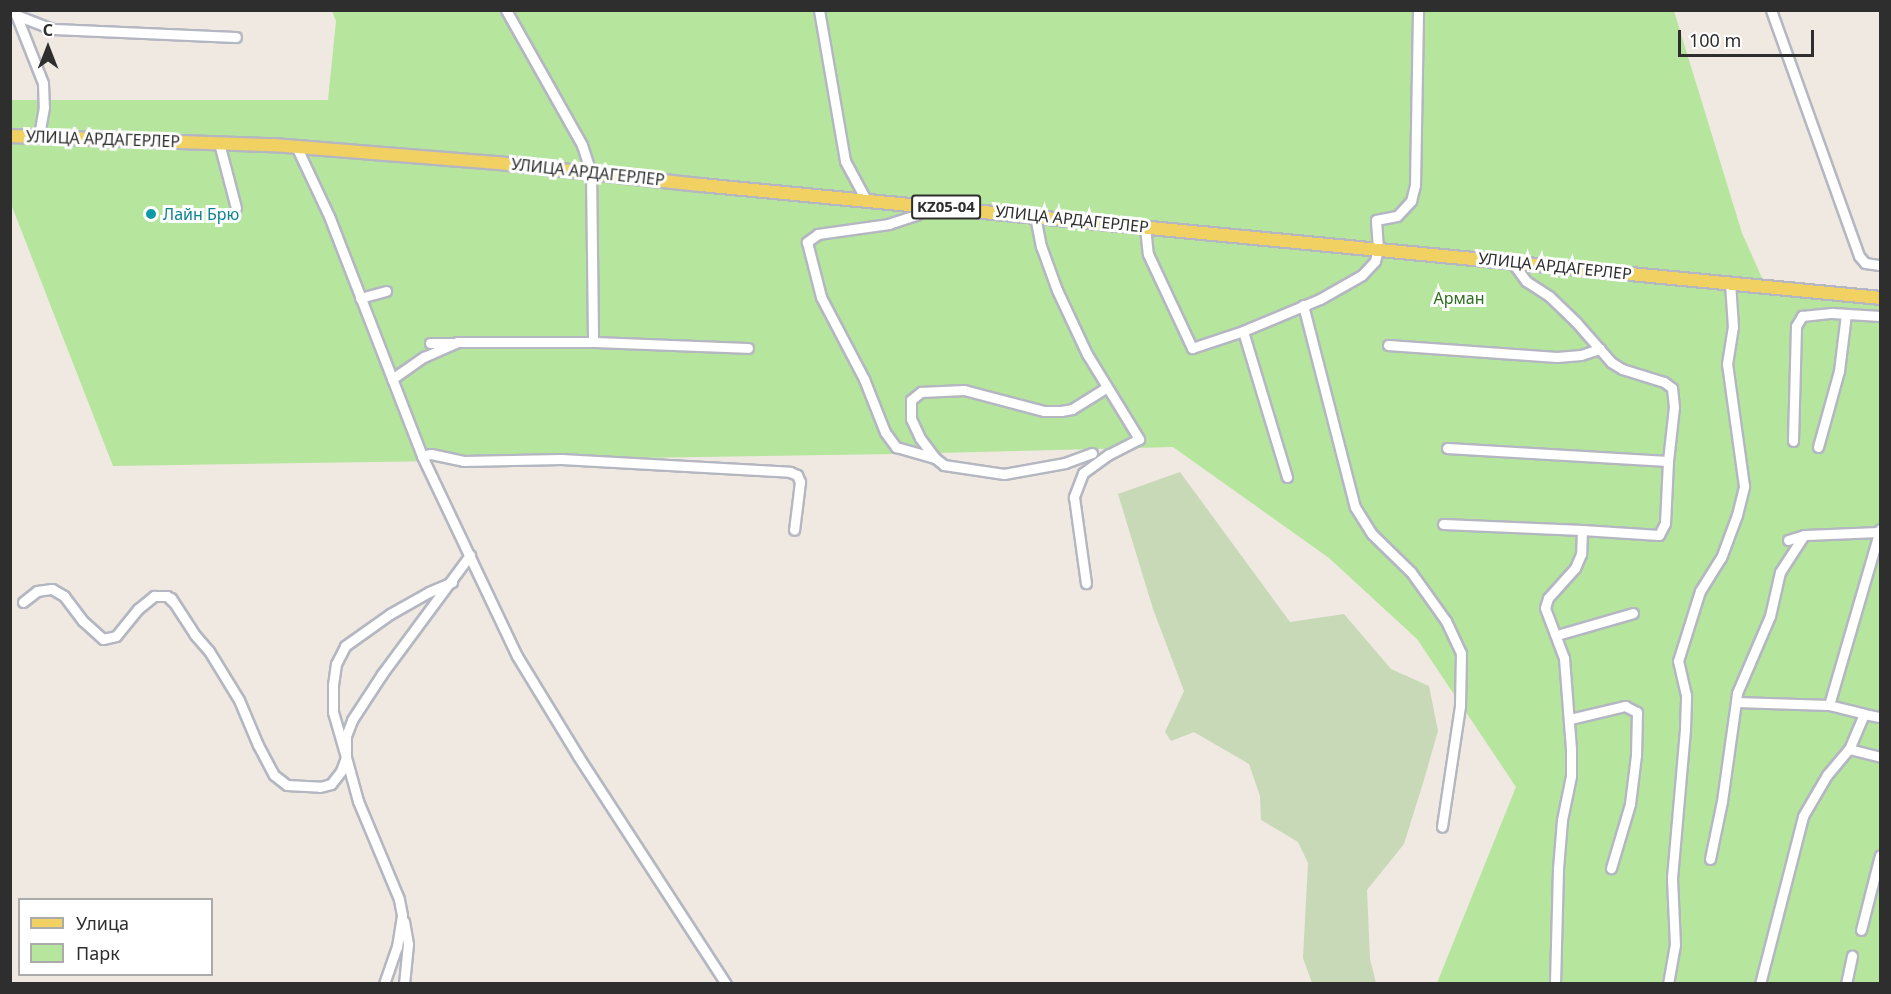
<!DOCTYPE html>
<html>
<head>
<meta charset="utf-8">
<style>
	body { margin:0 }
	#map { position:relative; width:1891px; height:994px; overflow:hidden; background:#efe9e1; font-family:"Noto Sans",sans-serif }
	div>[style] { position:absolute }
	.green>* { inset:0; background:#b6e59e }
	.cemetery>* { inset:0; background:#c8d9b8 }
	.roads { filter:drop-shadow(2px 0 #b4b7c1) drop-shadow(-2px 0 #b4b7c1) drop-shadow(0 2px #b4b7c1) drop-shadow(0 -2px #b4b7c1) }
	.minor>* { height:9px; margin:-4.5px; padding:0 4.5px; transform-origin:4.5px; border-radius:4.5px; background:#fff }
	.major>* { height:12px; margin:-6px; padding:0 6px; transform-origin:6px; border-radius:6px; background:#f2d163 }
	.dots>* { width:16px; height:16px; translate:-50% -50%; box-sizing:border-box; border:3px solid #fff; border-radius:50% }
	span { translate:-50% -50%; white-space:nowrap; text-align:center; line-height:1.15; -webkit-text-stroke:6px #fff; paint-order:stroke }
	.shield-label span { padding:2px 4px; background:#fff; border:2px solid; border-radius:4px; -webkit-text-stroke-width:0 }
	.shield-label { font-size:15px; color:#2e2e2e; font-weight:700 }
	.street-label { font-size:16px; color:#2e2e2e }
	.culture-label { font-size:16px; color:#0d838f }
	.left { translate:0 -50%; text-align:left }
	.park-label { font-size:16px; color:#2c6e1b }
	.frame { position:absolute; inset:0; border:12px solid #2e2e2e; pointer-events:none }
	.legend { position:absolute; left:18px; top:898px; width:195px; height:78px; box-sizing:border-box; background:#fff; border:2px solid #ababab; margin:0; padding:8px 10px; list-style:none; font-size:18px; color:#2e2e2e }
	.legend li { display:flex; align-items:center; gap:12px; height:30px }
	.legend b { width:30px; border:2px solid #ababab }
	.north { position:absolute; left:18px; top:18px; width:60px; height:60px; -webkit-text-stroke:4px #fff; paint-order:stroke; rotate:0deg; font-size:16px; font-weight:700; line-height:24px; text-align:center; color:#2e2e2e }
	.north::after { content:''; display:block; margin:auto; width:21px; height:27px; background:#2e2e2e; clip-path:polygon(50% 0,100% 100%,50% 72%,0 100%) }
	.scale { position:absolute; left:1678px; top:30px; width:136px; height:27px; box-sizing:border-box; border:3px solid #2e2e2e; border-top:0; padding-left:8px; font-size:18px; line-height:21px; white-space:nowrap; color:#2e2e2e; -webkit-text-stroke:4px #fff; paint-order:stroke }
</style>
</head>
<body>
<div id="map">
	<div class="green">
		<div style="clip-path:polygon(332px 11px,1674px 11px,1742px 233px,1766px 287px,1880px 298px,1880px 983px,1437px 983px,1516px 787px,1417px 639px,1329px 558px,1173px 447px,895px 454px,113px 466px,11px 204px,10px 100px,328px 100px,336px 21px)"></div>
	</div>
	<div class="cemetery">
		<div style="clip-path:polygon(1180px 472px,1290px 622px,1344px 614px,1391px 669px,1429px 686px,1438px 731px,1423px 783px,1404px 844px,1367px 890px,1370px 959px,1376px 983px,1312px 983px,1303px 958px,1308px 863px,1298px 842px,1261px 820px,1260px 796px,1249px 764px,1194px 732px,1171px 741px,1165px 732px,1184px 691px,1153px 609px,1118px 494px)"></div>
	</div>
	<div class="roads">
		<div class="minor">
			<div style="left:506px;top:10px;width:155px;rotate:60.6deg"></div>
			<div style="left:582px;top:145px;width:28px;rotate:72deg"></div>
			<div style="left:591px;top:172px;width:170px;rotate:89.3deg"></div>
			<div style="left:593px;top:342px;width:155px;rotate:2.2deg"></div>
			<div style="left:819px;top:10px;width:153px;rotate:80.2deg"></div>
			<div style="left:845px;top:161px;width:42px;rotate:61.6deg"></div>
			<div style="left:1771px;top:10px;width:261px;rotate:70.3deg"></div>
			<div style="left:1859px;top:256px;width:9px;rotate:49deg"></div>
			<div style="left:1865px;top:263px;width:15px;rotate:8deg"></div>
			<div style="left:15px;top:12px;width:76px;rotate:68.5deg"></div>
			<div style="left:43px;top:83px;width:24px;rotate:88deg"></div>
			<div style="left:44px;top:107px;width:29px;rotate:100deg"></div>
			<div style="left:16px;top:15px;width:40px;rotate:21deg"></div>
			<div style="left:53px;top:29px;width:183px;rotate:2.5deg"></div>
			<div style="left:219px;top:143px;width:67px;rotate:75.3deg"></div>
			<div style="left:297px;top:148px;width:75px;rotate:64.8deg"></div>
			<div style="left:329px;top:216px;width:257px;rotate:68.8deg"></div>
			<div style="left:422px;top:456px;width:221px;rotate:64.6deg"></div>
			<div style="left:517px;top:656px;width:117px;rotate:58.6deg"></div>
			<div style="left:578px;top:756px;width:272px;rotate:57deg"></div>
			<div style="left:928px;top:205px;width:16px;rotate:140deg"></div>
			<div style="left:916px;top:215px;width:28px;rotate:162deg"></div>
			<div style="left:889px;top:224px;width:72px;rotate:172deg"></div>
			<div style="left:818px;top:234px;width:14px;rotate:144deg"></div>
			<div style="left:807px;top:242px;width:57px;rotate:75.7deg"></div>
			<div style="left:821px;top:297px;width:93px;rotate:62.3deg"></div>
			<div style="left:864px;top:379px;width:57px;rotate:68.4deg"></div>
			<div style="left:885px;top:432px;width:19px;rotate:54deg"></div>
			<div style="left:896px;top:447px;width:41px;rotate:15.8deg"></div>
			<div style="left:1035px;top:216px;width:31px;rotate:79deg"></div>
			<div style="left:1041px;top:246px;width:47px;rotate:70deg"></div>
			<div style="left:1057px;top:290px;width:71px;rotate:64.9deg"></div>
			<div style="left:1087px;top:354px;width:100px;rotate:58.5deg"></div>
			<div style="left:1139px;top:439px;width:34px;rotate:153deg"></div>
			<div style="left:1109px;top:454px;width:32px;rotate:144deg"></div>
			<div style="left:1083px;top:473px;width:26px;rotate:111deg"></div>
			<div style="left:1074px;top:497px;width:87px;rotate:82.1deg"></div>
			<div style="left:1145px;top:227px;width:27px;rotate:84deg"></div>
			<div style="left:1148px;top:254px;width:104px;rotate:64.9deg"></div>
			<div style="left:1192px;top:348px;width:54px;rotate:-18.4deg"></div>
			<div style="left:360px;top:298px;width:27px;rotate:-15deg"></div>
			<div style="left:1303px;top:305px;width:209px;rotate:75.6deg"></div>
			<div style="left:1355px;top:507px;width:32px;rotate:58deg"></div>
			<div style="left:1372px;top:534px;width:54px;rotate:44.3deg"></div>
			<div style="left:1411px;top:572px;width:60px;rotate:54.5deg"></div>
			<div style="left:1446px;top:621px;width:35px;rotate:65deg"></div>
			<div style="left:1461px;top:653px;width:53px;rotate:91.1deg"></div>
			<div style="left:1460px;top:706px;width:122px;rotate:98.5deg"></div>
			<div style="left:430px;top:343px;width:22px"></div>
			<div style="left:1388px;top:345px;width:169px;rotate:4.1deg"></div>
			<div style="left:1557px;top:357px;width:24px;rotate:-5deg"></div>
			<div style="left:1581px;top:355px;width:20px;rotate:-18deg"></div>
			<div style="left:392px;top:379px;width:39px;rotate:-35deg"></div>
			<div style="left:424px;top:357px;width:36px;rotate:-24deg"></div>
			<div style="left:457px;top:342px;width:136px"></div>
			<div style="left:1793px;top:441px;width:115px;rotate:-88.5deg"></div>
			<div style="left:1796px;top:326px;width:12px;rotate:-59deg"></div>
			<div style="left:1802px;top:316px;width:30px;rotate:-6deg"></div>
			<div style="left:1832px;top:313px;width:48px;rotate:3.6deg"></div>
			<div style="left:1818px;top:447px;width:79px;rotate:-74.6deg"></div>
			<div style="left:1839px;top:371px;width:57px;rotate:-83deg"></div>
			<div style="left:1447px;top:448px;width:221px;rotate:3.4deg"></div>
			<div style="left:1668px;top:461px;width:54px;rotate:-83.7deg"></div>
			<div style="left:1674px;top:407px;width:19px;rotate:-96deg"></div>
			<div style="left:1672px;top:388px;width:10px;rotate:-143deg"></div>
			<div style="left:1664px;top:382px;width:44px;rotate:-162.8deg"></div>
			<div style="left:1622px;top:369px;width:13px;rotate:-148deg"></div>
			<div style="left:1611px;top:362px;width:53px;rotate:-131.2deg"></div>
			<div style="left:1576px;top:322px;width:37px;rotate:-136deg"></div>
			<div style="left:1549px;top:296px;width:27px;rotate:-147deg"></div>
			<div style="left:1526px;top:281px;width:24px;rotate:-126deg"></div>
			<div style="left:1092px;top:453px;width:29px;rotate:160deg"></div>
			<div style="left:1065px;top:463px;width:62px;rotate:169.8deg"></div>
			<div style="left:1004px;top:474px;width:61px;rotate:-171.5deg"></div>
			<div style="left:944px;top:465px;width:11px;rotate:-142deg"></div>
			<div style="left:935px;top:458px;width:25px;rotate:-127deg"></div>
			<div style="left:920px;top:438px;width:21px;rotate:-115deg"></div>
			<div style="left:911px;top:419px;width:19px;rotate:-90deg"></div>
			<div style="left:911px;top:400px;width:13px;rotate:-39deg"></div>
			<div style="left:921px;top:392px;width:43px;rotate:-2.7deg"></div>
			<div style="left:964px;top:390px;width:83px;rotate:14.7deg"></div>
			<div style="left:1044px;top:411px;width:17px"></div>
			<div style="left:1061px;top:411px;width:11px;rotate:-10deg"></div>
			<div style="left:1072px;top:409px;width:39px;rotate:-32deg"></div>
			<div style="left:422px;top:456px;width:9px;rotate:-13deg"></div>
			<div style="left:431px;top:454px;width:33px;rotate:12deg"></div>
			<div style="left:463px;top:461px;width:98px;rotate:-1.2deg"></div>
			<div style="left:561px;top:459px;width:229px;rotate:3.2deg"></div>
			<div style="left:790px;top:472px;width:8px;rotate:23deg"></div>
			<div style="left:797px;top:475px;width:8px;rotate:67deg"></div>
			<div style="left:800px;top:482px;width:48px;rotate:97.1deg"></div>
			<div style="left:1287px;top:477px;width:152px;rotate:-106.8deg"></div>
			<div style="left:1243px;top:331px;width:83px;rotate:-22.6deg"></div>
			<div style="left:1320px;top:299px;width:48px;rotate:-29.7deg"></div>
			<div style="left:1362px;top:275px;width:19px;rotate:-47deg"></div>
			<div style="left:1375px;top:261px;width:12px;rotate:-76deg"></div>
			<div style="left:1378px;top:249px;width:29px;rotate:-94deg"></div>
			<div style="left:1376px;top:220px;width:21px;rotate:-11deg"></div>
			<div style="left:1397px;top:216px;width:21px;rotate:-47deg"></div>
			<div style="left:1411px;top:201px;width:16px;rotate:-76deg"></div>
			<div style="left:1415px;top:185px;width:175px;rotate:-89deg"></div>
			<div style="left:1443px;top:524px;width:139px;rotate:2.5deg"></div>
			<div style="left:1582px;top:530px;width:24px;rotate:92deg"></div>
			<div style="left:1581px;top:554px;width:15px;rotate:113deg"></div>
			<div style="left:1575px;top:568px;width:40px;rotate:132deg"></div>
			<div style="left:1548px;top:598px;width:10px;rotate:107deg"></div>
			<div style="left:1545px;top:608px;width:53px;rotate:69.2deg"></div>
			<div style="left:1564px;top:658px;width:92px;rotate:85.6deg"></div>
			<div style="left:1571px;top:750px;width:26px;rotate:90deg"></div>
			<div style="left:1571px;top:776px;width:45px;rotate:101.6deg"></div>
			<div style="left:1562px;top:820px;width:49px;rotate:94.7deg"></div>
			<div style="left:1558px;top:869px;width:115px;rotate:91.5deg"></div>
			<div style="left:1582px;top:530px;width:77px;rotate:3.7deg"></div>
			<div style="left:1659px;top:535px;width:13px;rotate:-63deg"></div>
			<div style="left:1665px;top:523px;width:62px;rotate:-87.2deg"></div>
			<div style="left:1788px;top:540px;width:17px;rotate:-17deg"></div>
			<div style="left:171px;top:598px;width:44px;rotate:57deg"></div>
			<div style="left:195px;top:635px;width:21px;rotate:49deg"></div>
			<div style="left:209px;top:651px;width:57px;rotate:58.5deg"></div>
			<div style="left:239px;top:700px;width:49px;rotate:67.1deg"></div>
			<div style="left:258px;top:745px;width:34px;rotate:62deg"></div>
			<div style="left:274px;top:775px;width:16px;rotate:38deg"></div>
			<div style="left:287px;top:785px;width:33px;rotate:3deg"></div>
			<div style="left:320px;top:787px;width:11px;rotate:-15deg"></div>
			<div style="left:331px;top:784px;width:16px;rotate:-52deg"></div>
			<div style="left:341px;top:771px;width:15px;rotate:-70deg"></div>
			<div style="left:346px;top:757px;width:47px;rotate:-106.1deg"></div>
			<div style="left:333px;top:712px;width:27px;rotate:-90deg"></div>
			<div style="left:333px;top:685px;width:21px;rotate:-82deg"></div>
			<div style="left:336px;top:664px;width:20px;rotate:-63deg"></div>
			<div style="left:345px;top:646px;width:55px;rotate:-35.4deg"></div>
			<div style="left:390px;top:614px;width:45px;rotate:-29.4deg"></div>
			<div style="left:429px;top:592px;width:25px;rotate:-23deg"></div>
			<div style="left:23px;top:602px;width:18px;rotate:-38deg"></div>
			<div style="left:37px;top:591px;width:15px;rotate:-8deg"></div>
			<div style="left:52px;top:589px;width:14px;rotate:30deg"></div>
			<div style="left:64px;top:596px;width:31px;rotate:53deg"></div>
			<div style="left:83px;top:621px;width:27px;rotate:42deg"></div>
			<div style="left:103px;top:639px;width:13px;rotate:-13deg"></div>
			<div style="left:116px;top:636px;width:35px;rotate:-51deg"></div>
			<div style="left:138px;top:609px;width:21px;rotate:-39deg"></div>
			<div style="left:154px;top:596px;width:13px"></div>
			<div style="left:167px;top:596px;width:8px;rotate:45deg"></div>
			<div style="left:1557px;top:635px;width:79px;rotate:-16.1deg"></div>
			<div style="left:1736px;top:702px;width:9px;rotate:-84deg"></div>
			<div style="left:1737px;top:693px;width:84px;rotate:-66.8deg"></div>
			<div style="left:1770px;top:616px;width:45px;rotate:-77.2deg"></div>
			<div style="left:1780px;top:572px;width:44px;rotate:-57deg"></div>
			<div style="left:1804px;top:535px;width:76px;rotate:-2.3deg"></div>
			<div style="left:1829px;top:705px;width:36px;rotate:14deg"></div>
			<div style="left:1864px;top:714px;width:38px;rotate:113deg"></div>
			<div style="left:1864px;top:714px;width:16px;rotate:11deg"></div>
			<div style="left:1570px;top:719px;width:57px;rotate:-13.3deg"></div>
			<div style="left:1625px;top:706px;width:13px;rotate:27deg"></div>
			<div style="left:1637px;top:712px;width:43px;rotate:91.3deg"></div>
			<div style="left:1636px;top:755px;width:49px;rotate:97deg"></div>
			<div style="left:1630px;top:804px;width:67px;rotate:106.5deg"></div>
			<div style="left:1710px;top:859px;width:59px;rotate:-78.3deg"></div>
			<div style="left:1722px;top:801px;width:100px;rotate:-82deg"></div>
			<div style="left:1736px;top:702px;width:93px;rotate:1.8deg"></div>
			<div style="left:1829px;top:705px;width:183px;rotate:-73.8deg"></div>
			<div style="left:1861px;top:930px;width:77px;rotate:-75.8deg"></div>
			<div style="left:384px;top:984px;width:39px;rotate:-71deg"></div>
			<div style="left:397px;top:947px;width:32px;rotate:-81deg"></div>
			<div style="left:402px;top:915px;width:16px;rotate:-101deg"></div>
			<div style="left:399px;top:899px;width:106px;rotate:-112.7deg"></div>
			<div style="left:358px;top:801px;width:46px;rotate:-105.3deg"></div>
			<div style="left:346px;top:757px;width:21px;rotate:-90deg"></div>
			<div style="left:346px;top:736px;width:17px;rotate:-69deg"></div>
			<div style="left:352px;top:720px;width:55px;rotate:-56.9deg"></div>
			<div style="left:382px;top:674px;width:148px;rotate:-53.5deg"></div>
			<div style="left:404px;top:984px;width:40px;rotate:-84.3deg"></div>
			<div style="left:408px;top:944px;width:23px;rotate:-100deg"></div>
			<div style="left:1668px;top:984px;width:40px;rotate:-80deg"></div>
			<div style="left:1675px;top:945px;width:67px;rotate:-92.6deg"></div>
			<div style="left:1672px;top:878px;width:151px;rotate:-85deg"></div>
			<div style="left:1685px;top:728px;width:33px;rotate:-88deg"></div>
			<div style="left:1686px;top:695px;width:35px;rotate:-103deg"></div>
			<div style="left:1678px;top:661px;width:73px;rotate:-72.6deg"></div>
			<div style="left:1700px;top:591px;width:39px;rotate:-58deg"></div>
			<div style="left:1721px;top:558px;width:46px;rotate:-69.6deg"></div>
			<div style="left:1737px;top:515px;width:30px;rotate:-76deg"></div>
			<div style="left:1744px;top:486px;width:123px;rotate:-97.9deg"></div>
			<div style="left:1727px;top:364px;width:37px;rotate:-81deg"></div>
			<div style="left:1733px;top:327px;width:44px;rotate:-93.9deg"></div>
			<div style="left:1760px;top:984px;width:173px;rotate:-75.6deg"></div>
			<div style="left:1803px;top:816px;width:48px;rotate:-59.7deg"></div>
			<div style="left:1827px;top:775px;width:34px;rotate:-50deg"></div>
			<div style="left:1849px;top:749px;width:32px;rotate:14deg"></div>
			<div style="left:1846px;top:984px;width:29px;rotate:-78deg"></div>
		</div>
		<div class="major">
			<div style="left:10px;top:136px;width:263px;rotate:2deg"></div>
			<div style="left:273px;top:145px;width:226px;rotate:4.6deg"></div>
			<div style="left:498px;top:163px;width:204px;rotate:6.2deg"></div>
			<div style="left:701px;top:185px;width:1184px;rotate:5.47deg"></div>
		</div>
	</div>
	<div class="dots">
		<div style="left:151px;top:214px;background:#0f9aa8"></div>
	</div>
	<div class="shield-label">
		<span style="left:946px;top:207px">KZ05-04</span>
	</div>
	<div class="street-label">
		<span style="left:103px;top:139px;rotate:2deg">УЛИЦА АРДАГЕРЛЕР</span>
		<span style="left:588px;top:172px;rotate:6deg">УЛИЦА АРДАГЕРЛЕР</span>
		<span style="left:1072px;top:219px;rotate:6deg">УЛИЦА АРДАГЕРЛЕР</span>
		<span style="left:1555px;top:266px;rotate:6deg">УЛИЦА АРДАГЕРЛЕР</span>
	</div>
	<div class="culture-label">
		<span class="left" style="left:163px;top:214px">Лайн Брю</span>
	</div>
	<div class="park-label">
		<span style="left:1459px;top:298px">Арман</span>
	</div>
	<div class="frame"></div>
	<ul class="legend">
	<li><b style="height:8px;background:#f2d163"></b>Улица</li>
	<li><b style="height:16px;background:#b6e59e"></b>Парк</li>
	</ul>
	<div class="north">С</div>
	<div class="scale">100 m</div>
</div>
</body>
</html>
